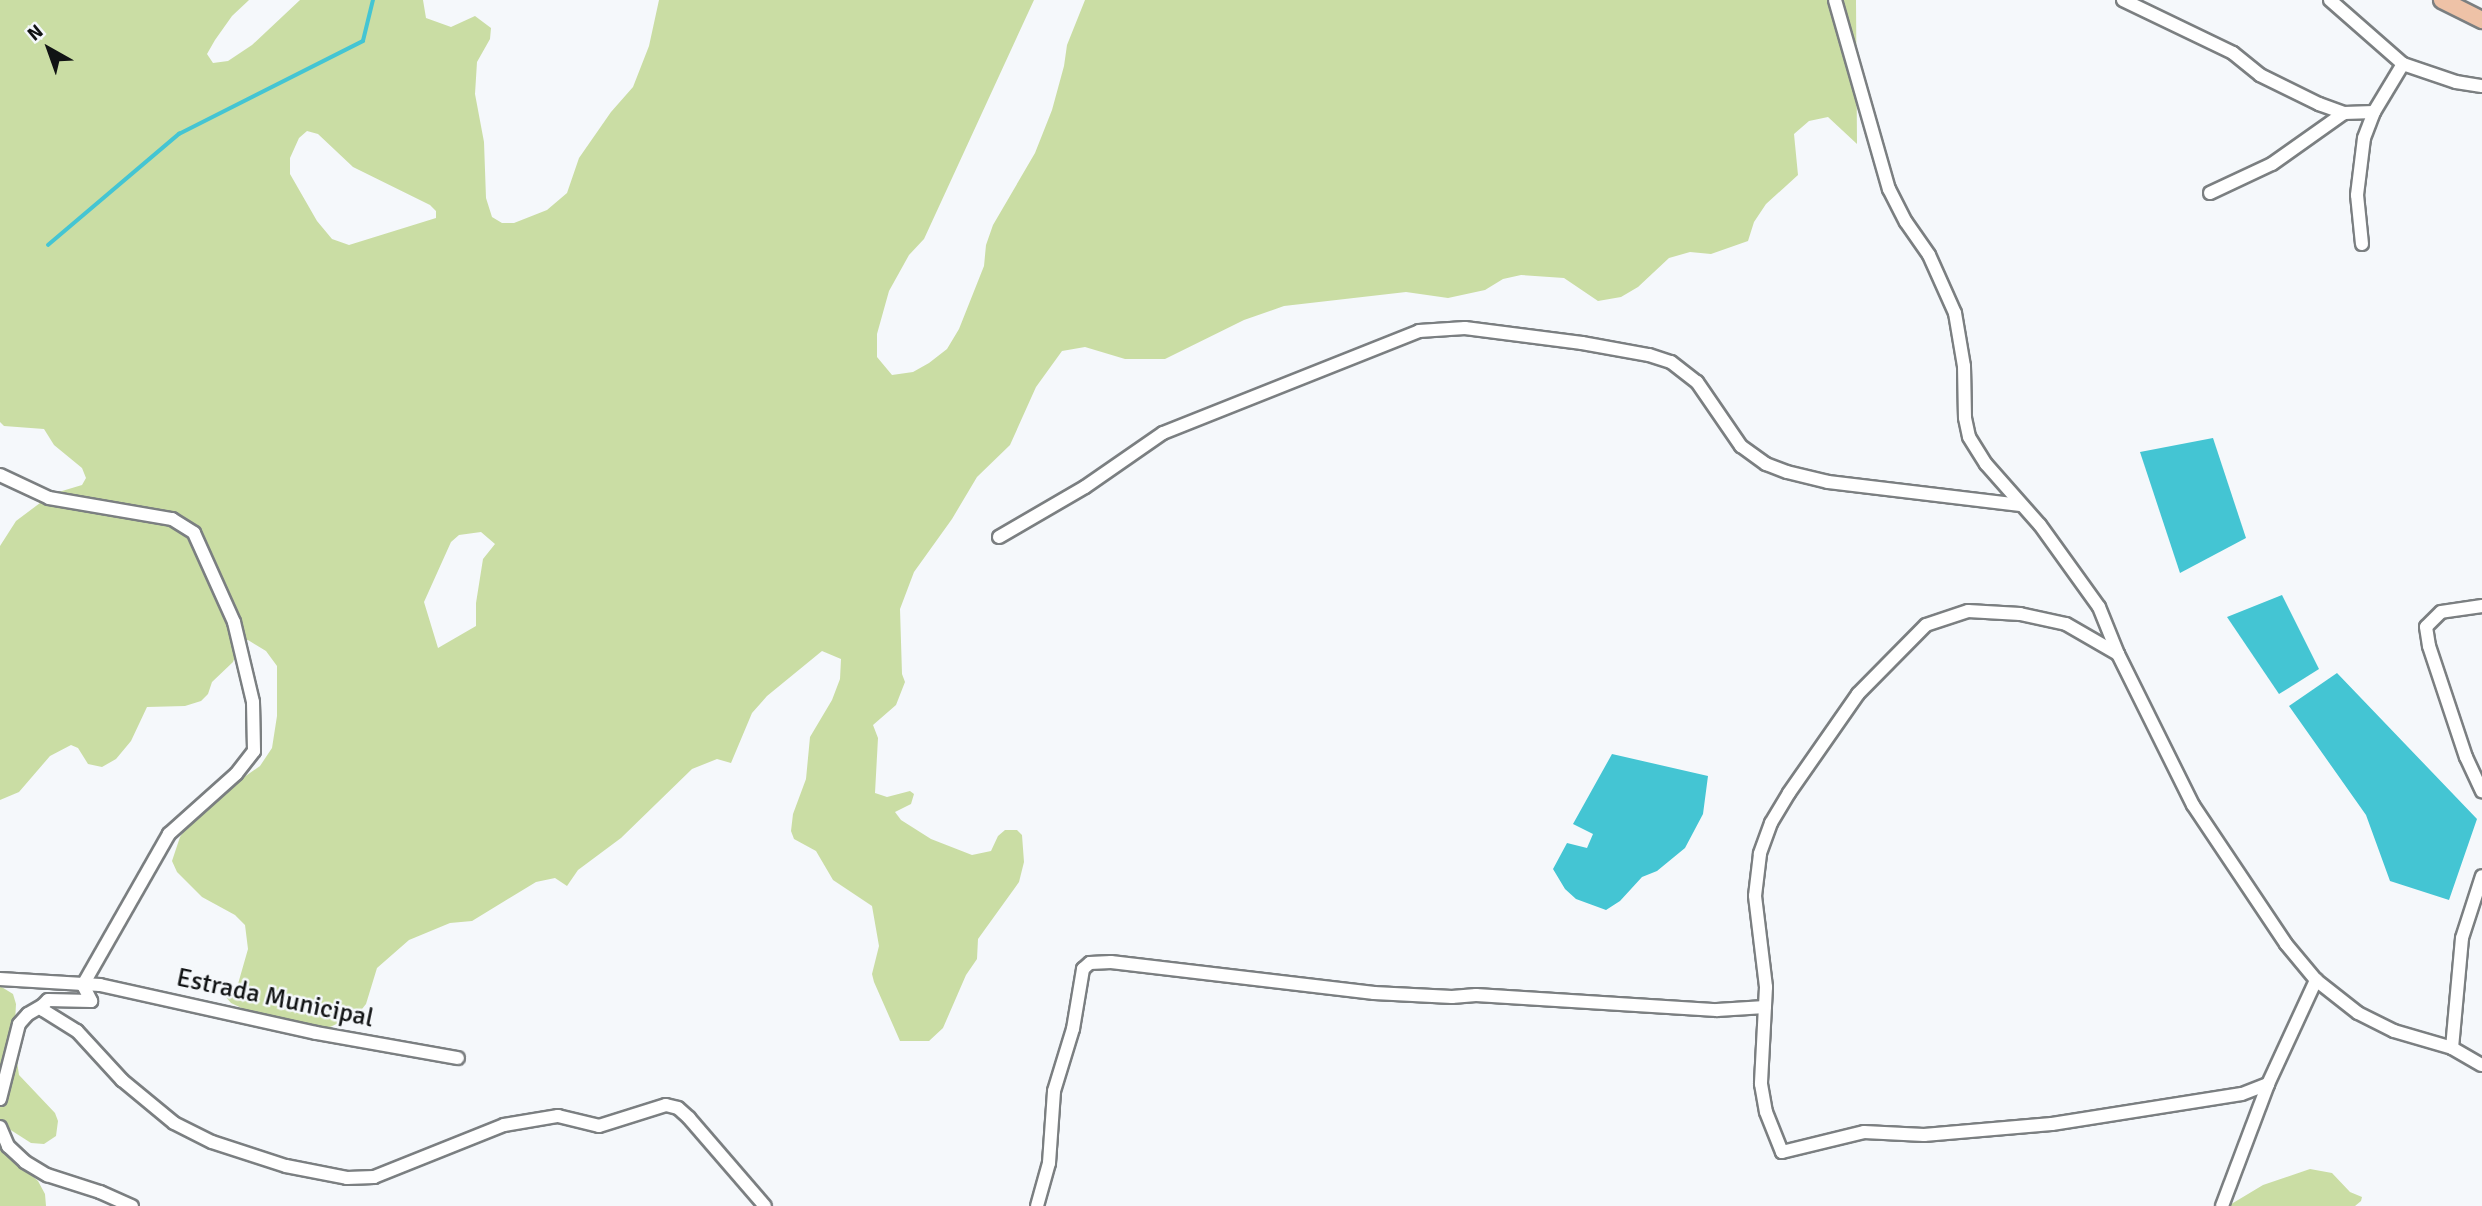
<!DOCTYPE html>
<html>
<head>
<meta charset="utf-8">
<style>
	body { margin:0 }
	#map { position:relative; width:2482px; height:1206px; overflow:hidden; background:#f5f8fb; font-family:Signika,sans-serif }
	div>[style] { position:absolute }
	.green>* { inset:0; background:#cadda4 }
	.water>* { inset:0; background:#44c5d3 }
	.stream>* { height:3.5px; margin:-1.75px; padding:0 1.75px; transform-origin:1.75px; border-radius:1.75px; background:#44c5d3 }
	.roads { filter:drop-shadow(2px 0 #7b7f81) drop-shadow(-2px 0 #7b7f81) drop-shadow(0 2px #7b7f81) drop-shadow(0 -2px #7b7f81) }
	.minor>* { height:12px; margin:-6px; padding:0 6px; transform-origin:6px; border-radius:6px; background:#fff }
	.major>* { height:16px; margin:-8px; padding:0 8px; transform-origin:8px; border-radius:8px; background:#eec2a7 }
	span { translate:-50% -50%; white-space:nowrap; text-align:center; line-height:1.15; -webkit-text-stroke:5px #f5f8fb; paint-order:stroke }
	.street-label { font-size:26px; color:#111314 }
	.north { position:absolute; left:14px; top:14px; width:70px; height:70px; -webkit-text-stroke:5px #f5f8fb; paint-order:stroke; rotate:320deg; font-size:19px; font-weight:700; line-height:28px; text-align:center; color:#111314 }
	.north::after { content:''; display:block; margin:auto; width:24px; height:32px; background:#111314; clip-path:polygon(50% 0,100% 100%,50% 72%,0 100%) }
</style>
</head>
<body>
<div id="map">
	<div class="green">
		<div style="clip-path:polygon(evenodd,0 0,249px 0,232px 16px,215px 40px,207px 54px,213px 63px,228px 61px,252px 45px,300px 0,423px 0,426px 18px,451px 27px,475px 16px,491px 28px,490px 39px,477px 62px,475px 94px,484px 142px,486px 198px,492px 217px,502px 223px,514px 223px,547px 210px,567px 193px,579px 158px,611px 112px,633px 87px,649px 46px,659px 0,1034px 0,924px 239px,909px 255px,889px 291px,877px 334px,877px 357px,892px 375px,913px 372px,929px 363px,947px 349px,959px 329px,984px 266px,986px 245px,993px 225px,1035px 153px,1052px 110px,1064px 66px,1067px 45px,1085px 0,1856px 0,1857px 144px,1828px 117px,1809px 121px,1794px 134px,1798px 175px,1766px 204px,1754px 222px,1748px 241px,1711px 254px,1690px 252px,1669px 258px,1638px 287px,1621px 297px,1598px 301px,1564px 278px,1521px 275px,1503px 279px,1485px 290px,1448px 298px,1406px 292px,1284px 306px,1244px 320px,1165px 359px,1125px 359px,1085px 347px,1062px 351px,1036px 387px,1010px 445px,977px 477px,952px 519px,914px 572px,900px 609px,902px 674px,905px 682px,896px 705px,873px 725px,878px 738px,875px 793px,887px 797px,910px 791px,914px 794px,911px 804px,895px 812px,901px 820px,931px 839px,972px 855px,991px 851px,998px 836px,1005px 830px,1017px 830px,1022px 835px,1024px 862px,1019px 882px,978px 939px,977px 959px,966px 975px,943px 1028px,929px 1041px,900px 1041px,874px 982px,872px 974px,879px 946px,872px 906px,833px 880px,816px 851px,794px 839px,791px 831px,793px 814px,806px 779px,810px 737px,832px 700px,840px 679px,841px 659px,822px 651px,767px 696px,752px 713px,731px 763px,717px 759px,692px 769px,621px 838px,578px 870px,567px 886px,555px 878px,536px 882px,472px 921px,450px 923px,409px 940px,377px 968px,366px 1004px,358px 1014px,330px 1027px,290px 1031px,231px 1003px,225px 996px,238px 984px,248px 949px,245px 925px,235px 915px,202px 897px,177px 872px,172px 861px,180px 837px,195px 815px,211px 800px,260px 766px,272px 748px,277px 716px,277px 666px,266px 651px,248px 640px,240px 643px,233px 662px,212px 682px,208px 694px,201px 701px,185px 706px,147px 707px,131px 741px,116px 759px,102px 767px,88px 764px,78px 748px,71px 745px,50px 756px,19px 792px,0 800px,0 546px,16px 521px,52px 494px,82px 485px,86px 478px,82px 468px,54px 445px,44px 429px,4px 426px,0 422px,0 0,307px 131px,318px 134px,353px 167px,430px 205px,436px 211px,436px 218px,349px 245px,332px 239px,317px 221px,290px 174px,290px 158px,299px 138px,307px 131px,0 0,481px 532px,495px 544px,483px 559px,476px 603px,476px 626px,438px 648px,424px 602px,451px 542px,459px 535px,481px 532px)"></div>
		<div style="clip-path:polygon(0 986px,13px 994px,16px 1004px,14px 1041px,19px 1075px,55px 1113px,58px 1121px,56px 1136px,44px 1144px,31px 1143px,6px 1127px,0 1127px)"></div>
		<div style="clip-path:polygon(0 1136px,6px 1153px,38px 1181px,45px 1194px,46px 1206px,0 1206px)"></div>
		<div style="clip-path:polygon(2310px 1169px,2332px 1173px,2350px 1192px,2362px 1197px,2361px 1201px,2355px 1206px,2228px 1206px,2263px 1185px)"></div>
	</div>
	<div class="water">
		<div style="clip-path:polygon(2213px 438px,2246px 538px,2180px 573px,2140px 452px)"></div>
		<div style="clip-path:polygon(2282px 595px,2319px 669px,2279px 694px,2227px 617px)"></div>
		<div style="clip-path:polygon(2337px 673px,2477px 819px,2449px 900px,2390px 881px,2366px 815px,2289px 706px)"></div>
		<div style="clip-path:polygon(1612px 754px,1708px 776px,1703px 814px,1685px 848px,1657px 871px,1642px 877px,1620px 901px,1606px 910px,1576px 899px,1565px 889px,1553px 869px,1567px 843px,1587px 848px,1593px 834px,1573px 824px)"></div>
	</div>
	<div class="stream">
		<div style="left:48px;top:245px;width:172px;rotate:-40.3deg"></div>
		<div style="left:179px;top:134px;width:206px;rotate:-26.8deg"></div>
		<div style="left:363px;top:41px;width:42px;rotate:-76.3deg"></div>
	</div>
	<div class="roads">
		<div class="minor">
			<div style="left:1835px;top:0;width:197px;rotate:74.1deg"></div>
			<div style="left:1889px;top:189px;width:37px;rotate:63deg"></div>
			<div style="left:1906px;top:222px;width:40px;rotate:55.1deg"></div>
			<div style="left:1929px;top:255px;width:64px;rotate:65.9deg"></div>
			<div style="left:1955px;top:313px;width:54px;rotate:80.4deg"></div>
			<div style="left:1964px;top:366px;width:52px;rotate:88.9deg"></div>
			<div style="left:1965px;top:418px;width:19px;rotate:78deg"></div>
			<div style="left:1969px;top:437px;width:32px;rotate:58deg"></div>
			<div style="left:1986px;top:464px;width:81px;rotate:48.5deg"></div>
			<div style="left:2040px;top:525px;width:101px;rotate:54.3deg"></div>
			<div style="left:2099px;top:607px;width:51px;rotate:68deg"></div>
			<div style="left:2118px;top:654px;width:169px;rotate:63.6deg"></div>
			<div style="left:2193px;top:805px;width:167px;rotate:56.2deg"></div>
			<div style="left:2286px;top:944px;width:47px;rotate:50.2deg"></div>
			<div style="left:2316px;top:980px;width:53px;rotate:38.2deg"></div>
			<div style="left:2358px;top:1013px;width:40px;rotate:26.6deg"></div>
			<div style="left:2394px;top:1031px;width:60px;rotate:16.3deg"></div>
			<div style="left:2452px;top:1048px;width:34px;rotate:30deg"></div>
			<div style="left:2123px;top:0;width:122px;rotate:25.7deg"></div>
			<div style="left:2233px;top:53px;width:35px;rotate:39deg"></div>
			<div style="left:2260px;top:75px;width:66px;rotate:26.2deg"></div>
			<div style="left:2319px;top:104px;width:27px;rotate:20deg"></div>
			<div style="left:2344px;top:113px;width:30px;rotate:-2deg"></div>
			<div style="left:2330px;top:0;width:97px;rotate:41.2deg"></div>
			<div style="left:2403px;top:64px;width:56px;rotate:18.8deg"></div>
			<div style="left:2456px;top:82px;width:26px;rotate:9deg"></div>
			<div style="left:2210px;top:193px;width:68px;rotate:-25.1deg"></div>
			<div style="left:2272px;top:164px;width:88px;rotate:-35.3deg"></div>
			<div style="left:2362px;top:244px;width:49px;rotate:-95.8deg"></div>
			<div style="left:2357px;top:195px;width:57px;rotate:-83deg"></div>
			<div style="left:2364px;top:138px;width:28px;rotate:-69deg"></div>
			<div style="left:2374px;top:112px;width:56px;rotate:-58.9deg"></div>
			<div style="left:0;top:475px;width:54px;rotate:25.1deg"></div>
			<div style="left:49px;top:498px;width:125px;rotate:9.7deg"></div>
			<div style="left:172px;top:519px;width:26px;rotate:32deg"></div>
			<div style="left:194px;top:533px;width:98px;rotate:65.8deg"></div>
			<div style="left:234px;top:622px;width:82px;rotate:76.6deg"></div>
			<div style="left:253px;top:702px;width:49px;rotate:88.8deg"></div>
			<div style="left:254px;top:751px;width:29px;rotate:128deg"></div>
			<div style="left:236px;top:774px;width:90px;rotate:138.2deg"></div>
			<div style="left:169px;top:834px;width:174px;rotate:119.7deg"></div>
			<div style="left:999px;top:537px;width:99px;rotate:-30.2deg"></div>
			<div style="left:1085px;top:487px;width:95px;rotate:-34.7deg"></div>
			<div style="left:1163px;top:433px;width:276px;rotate:-21.7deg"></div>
			<div style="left:1419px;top:331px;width:46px;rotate:-3.7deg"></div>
			<div style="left:1465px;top:328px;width:118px;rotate:7.3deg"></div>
			<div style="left:1582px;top:343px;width:68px;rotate:10.2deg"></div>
			<div style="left:1649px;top:355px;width:23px;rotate:18deg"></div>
			<div style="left:1671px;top:362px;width:33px;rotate:38deg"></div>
			<div style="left:1697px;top:382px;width:78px;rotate:55.5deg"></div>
			<div style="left:1741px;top:446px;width:31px;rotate:36deg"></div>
			<div style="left:1766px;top:464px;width:22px;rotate:21deg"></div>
			<div style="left:1787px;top:472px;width:42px;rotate:13.7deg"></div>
			<div style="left:1828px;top:482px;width:194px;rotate:6.8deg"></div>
			<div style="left:2482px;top:606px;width:41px;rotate:171.7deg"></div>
			<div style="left:2441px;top:612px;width:21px;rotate:135deg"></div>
			<div style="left:2426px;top:627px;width:19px;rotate:81deg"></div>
			<div style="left:2429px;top:646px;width:117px;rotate:71.6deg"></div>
			<div style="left:2466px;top:757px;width:38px;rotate:65deg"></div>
			<div style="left:2118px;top:654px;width:60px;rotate:-150deg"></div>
			<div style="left:2066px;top:624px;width:47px;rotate:-167.7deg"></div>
			<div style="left:2020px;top:614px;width:52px;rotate:-176.7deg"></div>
			<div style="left:1968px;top:611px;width:44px;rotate:161.6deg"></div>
			<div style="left:1926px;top:625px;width:97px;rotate:134.6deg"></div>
			<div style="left:1858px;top:694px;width:121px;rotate:124.9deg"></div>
			<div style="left:1789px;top:793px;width:35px;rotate:121deg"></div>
			<div style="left:1771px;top:823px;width:33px;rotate:110deg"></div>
			<div style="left:1760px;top:854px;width:42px;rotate:96.8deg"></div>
			<div style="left:1755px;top:896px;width:92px;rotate:83.1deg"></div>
			<div style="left:1766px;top:987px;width:97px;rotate:93deg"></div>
			<div style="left:1761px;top:1084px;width:28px;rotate:80deg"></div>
			<div style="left:1766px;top:1112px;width:43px;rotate:68.2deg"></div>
			<div style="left:1782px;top:1152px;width:84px;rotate:-13.7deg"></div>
			<div style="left:1864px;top:1132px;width:60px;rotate:2.9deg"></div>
			<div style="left:1924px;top:1135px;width:128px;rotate:-4.9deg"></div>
			<div style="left:2052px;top:1124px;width:192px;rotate:-9deg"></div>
			<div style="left:2242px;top:1094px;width:28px;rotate:-21deg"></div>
			<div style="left:0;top:979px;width:100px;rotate:3.4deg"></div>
			<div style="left:100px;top:985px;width:221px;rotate:12.5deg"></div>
			<div style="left:316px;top:1033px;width:144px;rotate:10deg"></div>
			<div style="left:83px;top:985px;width:18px;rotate:63deg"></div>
			<div style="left:91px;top:1001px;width:43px;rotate:-178.7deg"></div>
			<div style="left:48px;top:1000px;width:8px;rotate:135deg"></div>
			<div style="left:42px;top:1006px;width:4px;rotate:76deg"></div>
			<div style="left:43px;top:1010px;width:40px;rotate:32deg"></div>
			<div style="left:77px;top:1031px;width:67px;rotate:47.4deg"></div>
			<div style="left:122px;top:1080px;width:67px;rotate:39.6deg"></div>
			<div style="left:174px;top:1123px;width:42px;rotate:26.6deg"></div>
			<div style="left:212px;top:1142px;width:78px;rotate:18deg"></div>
			<div style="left:286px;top:1166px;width:62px;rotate:11.1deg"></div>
			<div style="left:347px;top:1178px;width:27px;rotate:-2deg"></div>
			<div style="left:374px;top:1177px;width:140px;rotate:-21.8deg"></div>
			<div style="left:504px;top:1125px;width:55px;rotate:-9.5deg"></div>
			<div style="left:558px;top:1116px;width:42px;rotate:13.7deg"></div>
			<div style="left:599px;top:1126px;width:70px;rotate:-17.4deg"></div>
			<div style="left:666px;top:1105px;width:12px;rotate:14deg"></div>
			<div style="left:678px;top:1108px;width:15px;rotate:42deg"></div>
			<div style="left:689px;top:1118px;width:116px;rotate:49.2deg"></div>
			<div style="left:2452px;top:1048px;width:110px;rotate:-84.8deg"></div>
			<div style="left:2462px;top:938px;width:65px;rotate:-72.1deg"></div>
			<div style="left:0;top:1099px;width:77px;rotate:-75.8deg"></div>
			<div style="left:19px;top:1024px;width:13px;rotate:-48deg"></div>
			<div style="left:28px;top:1014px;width:16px;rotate:-30deg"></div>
			<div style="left:0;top:1127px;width:21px;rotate:67deg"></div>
			<div style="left:8px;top:1146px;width:23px;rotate:43deg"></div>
			<div style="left:25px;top:1162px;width:26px;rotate:31deg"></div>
			<div style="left:47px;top:1175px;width:56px;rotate:17.8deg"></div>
			<div style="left:100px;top:1192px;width:35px;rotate:24deg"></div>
			<div style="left:1037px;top:1206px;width:45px;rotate:-74.4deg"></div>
			<div style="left:1049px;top:1163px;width:72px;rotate:-86deg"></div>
			<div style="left:1054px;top:1091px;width:65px;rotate:-73deg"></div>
			<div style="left:1073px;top:1029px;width:61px;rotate:-80.5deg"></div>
			<div style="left:1083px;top:969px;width:9px;rotate:-41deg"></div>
			<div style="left:1090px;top:963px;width:21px;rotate:-3deg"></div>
			<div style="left:1111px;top:962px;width:265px;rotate:6.7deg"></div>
			<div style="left:1374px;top:993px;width:78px;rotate:2.9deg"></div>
			<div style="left:1452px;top:997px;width:24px;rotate:-5deg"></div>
			<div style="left:1476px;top:995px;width:241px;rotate:3.6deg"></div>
			<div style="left:1717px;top:1010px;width:48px;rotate:-3.6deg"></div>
			<div style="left:2222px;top:1206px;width:130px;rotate:-69.3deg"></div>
			<div style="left:2268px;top:1084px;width:115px;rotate:-65.2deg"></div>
		</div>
		<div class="major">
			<div style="left:2442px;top:0;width:45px;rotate:26.6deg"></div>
		</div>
	</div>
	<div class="street-label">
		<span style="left:275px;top:999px;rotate:12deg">Estrada Municipal</span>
	</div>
	<div class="north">N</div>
</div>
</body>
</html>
